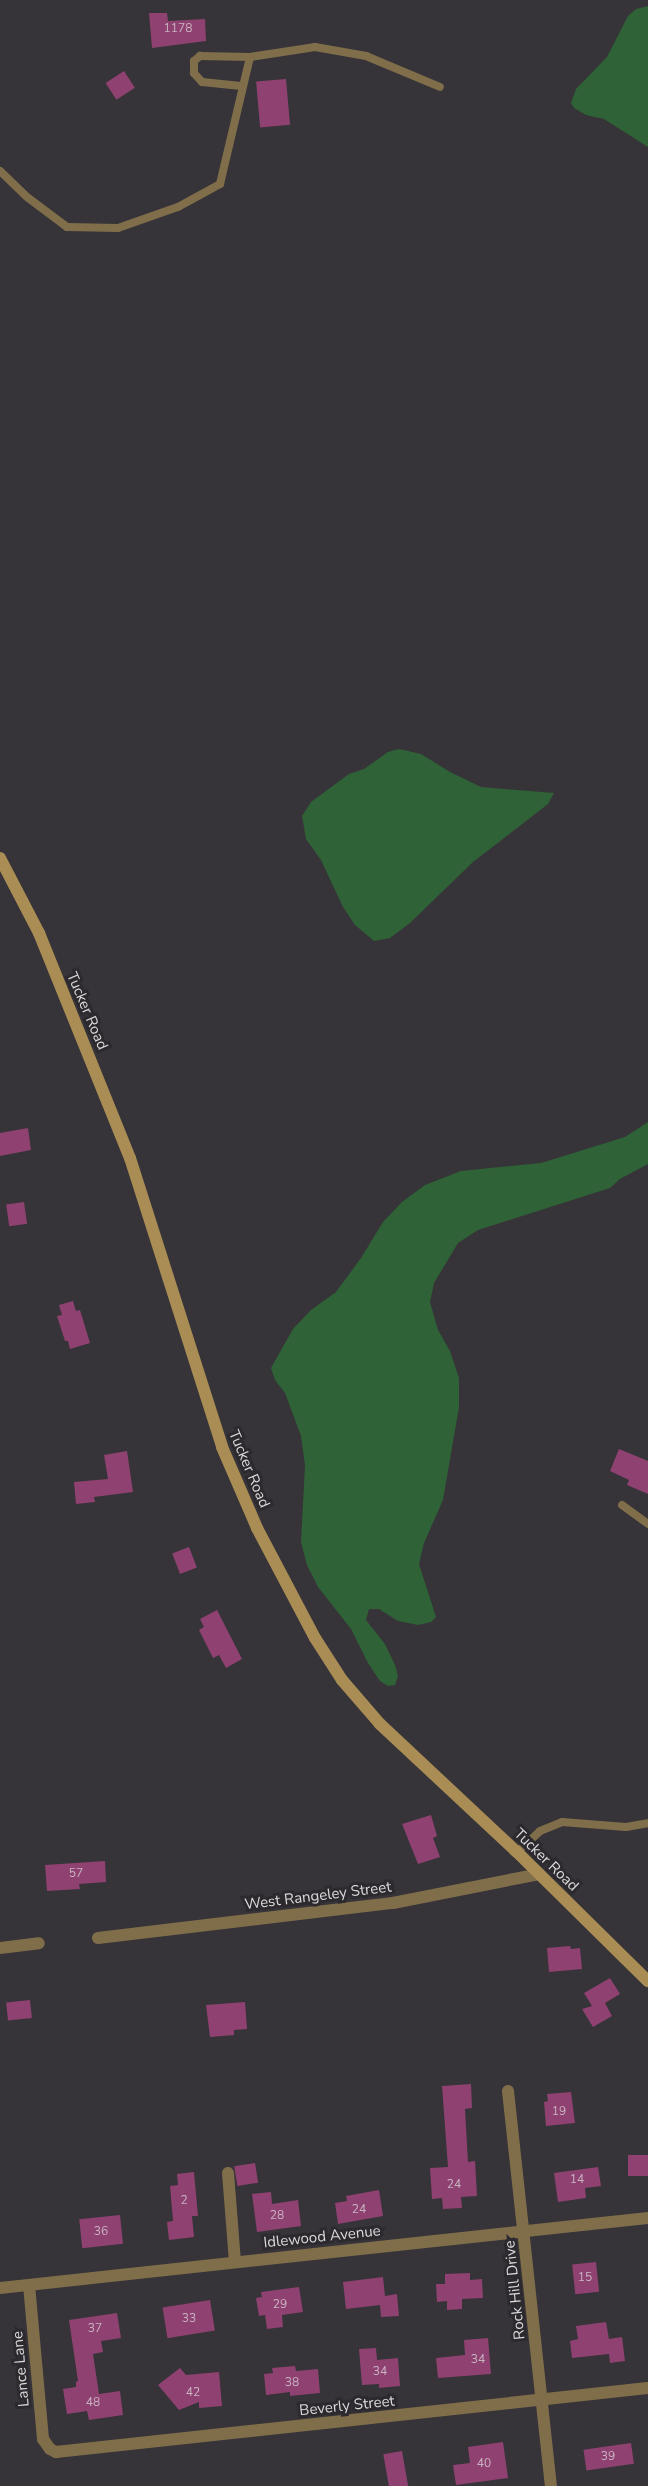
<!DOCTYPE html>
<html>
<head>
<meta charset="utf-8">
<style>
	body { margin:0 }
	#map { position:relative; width:648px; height:2486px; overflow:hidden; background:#363438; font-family:"Nunito Sans",sans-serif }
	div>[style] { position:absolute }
	.green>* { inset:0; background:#2f6236 }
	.building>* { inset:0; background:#8f4171; transform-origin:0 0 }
	.service>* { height:8px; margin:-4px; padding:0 4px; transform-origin:4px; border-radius:4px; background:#806e4b }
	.minor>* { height:12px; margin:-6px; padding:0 6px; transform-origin:6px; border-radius:6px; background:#806e4b }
	.secondary>* { height:12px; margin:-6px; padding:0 6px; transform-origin:6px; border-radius:6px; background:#a98d54 }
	span { translate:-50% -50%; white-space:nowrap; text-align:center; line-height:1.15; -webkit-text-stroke:6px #2c2a2e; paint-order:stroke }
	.number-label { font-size:12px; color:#c8b4c1 }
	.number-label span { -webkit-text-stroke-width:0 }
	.street-label { font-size:15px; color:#dbdadc }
</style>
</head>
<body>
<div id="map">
	<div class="green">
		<div style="clip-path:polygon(648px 6px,648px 147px,604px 119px,586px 115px,574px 108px,571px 103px,576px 89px,607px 57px,628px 16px,636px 9px)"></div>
		<div style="clip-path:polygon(399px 749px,421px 754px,450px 772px,481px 787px,554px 793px,548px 804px,473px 862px,410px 923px,390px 938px,374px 941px,355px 925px,343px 907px,321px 860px,306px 839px,302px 816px,311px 802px,349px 774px,364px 769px,388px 752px)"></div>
		<div style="clip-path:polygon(648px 1122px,648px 1164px,620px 1179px,610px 1188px,478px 1230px,458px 1243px,434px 1283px,430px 1302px,438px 1330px,450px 1351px,459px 1378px,459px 1407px,443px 1500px,424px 1543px,419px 1564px,436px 1617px,431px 1622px,418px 1625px,398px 1621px,379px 1609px,369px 1609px,366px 1620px,385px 1644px,395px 1665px,398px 1676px,395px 1685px,388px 1686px,380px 1681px,368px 1663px,351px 1629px,318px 1587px,307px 1565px,301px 1542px,305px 1465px,301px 1436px,285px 1393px,275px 1380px,271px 1368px,293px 1329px,311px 1310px,336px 1292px,361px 1258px,383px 1222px,402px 1202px,425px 1185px,461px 1171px,541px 1163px,625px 1137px)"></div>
	</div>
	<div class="building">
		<div style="clip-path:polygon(149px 13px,167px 13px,168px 21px,205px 19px,206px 41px,152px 48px)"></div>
		<div style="left:124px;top:71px;width:20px;height:22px;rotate:57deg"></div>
		<div style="left:286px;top:79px;width:46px;height:30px;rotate:85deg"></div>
		<div style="clip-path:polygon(28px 1128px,31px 1150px,0 1156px,0 1133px)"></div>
		<div style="left:24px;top:1202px;width:22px;height:18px;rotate:82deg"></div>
		<div style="clip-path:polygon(73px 1301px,76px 1311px,80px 1310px,90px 1343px,70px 1349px,68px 1341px,65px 1341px,57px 1316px,62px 1315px,59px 1305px)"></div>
		<div style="clip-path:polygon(619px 1449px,648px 1461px,648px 1494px,627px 1485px,629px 1480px,610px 1471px)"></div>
		<div style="clip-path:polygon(127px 1451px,133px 1492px,94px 1497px,95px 1502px,76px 1504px,74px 1482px,108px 1479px,104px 1455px)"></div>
		<div style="left:189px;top:1547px;width:22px;height:18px;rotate:69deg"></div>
		<div style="clip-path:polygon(217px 1610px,242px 1659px,226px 1668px,219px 1655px,213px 1658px,199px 1630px,204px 1627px,200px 1619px)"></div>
		<div style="clip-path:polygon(431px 1815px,437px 1836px,433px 1838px,440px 1857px,418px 1864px,402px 1824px)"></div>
		<div style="clip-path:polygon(105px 1861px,106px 1882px,79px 1884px,80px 1889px,47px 1891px,45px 1865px)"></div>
		<div style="clip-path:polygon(570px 1946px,571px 1949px,580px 1948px,582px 1969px,549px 1972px,547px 1948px)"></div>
		<div style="clip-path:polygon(610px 1978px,620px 1994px,605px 2003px,612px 2016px,593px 2027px,582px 2009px,592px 2006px,584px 1993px)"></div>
		<div style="left:30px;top:2000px;width:18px;height:24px;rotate:84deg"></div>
		<div style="clip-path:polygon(245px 2002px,247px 2029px,234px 2030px,234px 2035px,210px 2037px,206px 2005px)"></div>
		<div style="clip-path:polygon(471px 2084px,472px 2108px,465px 2109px,468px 2162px,475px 2161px,477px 2196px,461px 2197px,462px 2208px,443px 2209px,442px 2198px,432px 2199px,430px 2168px,448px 2167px,442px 2086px)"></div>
		<div style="clip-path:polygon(571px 2092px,575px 2123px,546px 2126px,544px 2102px,548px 2101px,547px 2094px)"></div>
		<div style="left:648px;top:2155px;width:21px;height:20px;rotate:90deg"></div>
		<div style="left:255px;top:2163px;width:20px;height:21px;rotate:81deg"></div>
		<div style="clip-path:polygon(598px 2167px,601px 2186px,585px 2188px,586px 2198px,558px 2202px,554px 2173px)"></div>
		<div style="clip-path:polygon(194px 2172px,198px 2216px,192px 2216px,194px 2237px,169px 2240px,167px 2222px,173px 2221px,170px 2186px,178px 2185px,177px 2174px)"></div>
		<div style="clip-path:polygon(379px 2190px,383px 2216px,338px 2224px,335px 2203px,347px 2201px,346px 2196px)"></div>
		<div style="clip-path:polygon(271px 2192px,272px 2204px,298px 2200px,301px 2226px,257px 2232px,252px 2194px)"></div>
		<div style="left:120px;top:2215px;width:29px;height:41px;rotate:84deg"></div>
		<div style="left:596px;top:2262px;width:30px;height:24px;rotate:84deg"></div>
		<div style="clip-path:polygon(470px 2273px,470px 2280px,482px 2279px,483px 2298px,462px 2299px,462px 2309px,447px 2310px,447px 2301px,437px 2302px,436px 2284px,445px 2284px,445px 2274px)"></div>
		<div style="clip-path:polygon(383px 2277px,385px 2296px,397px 2294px,399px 2316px,381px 2317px,380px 2305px,346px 2309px,343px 2282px)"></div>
		<div style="clip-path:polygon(299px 2287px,303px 2312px,282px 2315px,283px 2327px,267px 2329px,265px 2315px,259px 2316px,256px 2298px,262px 2297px,261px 2292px)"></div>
		<div style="left:210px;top:2300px;width:31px;height:48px;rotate:81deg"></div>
		<div style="clip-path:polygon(117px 2313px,121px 2338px,101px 2341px,103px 2352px,93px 2354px,99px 2394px,120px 2391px,123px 2415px,89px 2420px,87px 2411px,67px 2414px,63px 2389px,76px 2387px,76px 2382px,78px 2381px,69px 2320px)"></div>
		<div style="clip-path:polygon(606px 2322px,609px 2339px,622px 2337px,625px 2361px,610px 2363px,609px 2354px,572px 2358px,570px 2341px,578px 2339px,576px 2326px)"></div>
		<div style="clip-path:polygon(488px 2338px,491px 2374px,438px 2378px,436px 2358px,465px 2355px,464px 2340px)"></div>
		<div style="clip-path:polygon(376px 2348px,377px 2360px,398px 2358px,400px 2386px,379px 2388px,379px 2384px,362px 2385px,359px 2349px)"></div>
		<div style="clip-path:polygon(295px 2366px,296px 2371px,318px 2369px,320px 2393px,290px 2396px,290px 2392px,266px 2395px,264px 2374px,273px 2373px,272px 2368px)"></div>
		<div style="clip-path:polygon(180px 2368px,186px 2375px,219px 2372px,222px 2406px,199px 2408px,199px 2402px,179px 2410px,158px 2385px)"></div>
		<div style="clip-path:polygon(503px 2442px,508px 2478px,456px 2485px,453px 2465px,470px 2463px,468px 2447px)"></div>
		<div style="left:631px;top:2443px;width:21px;height:48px;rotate:82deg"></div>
		<div style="left:402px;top:2451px;width:36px;height:19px;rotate:80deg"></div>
	</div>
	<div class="service">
		<div style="left:241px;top:86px;width:39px;rotate:-174deg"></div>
		<div style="left:202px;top:82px;width:12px;rotate:-132deg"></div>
		<div style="left:194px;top:73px;width:12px;rotate:-90deg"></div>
		<div style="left:194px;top:61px;width:8px;rotate:-40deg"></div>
		<div style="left:200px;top:56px;width:50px;rotate:1.1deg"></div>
		<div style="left:250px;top:57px;width:66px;rotate:-8.7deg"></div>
		<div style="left:315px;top:47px;width:52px;rotate:10deg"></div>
		<div style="left:366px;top:56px;width:80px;rotate:22.7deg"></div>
		<div style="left:0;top:171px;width:37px;rotate:44deg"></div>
		<div style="left:27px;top:197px;width:50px;rotate:36.9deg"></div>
		<div style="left:67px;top:227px;width:51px;rotate:1.1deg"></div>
		<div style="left:118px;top:228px;width:64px;rotate:-19.3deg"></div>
		<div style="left:178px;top:207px;width:48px;rotate:-28.7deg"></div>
		<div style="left:220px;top:184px;width:130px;rotate:-76.7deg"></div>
		<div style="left:622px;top:1505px;width:32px;rotate:36deg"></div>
		<div style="left:517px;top:1852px;width:31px;rotate:-42deg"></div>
		<div style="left:540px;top:1831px;width:24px;rotate:-22deg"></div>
		<div style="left:562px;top:1822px;width:64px;rotate:4.5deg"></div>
		<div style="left:626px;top:1827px;width:22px;rotate:-10deg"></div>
	</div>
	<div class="minor">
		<div style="left:98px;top:1938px;width:297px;rotate:-6.8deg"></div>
		<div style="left:393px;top:1903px;width:149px;rotate:-11.2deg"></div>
		<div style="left:0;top:1948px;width:39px;rotate:-7deg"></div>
		<div style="left:508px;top:2091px;width:397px;rotate:83.8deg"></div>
		<div style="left:228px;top:2173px;width:88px;rotate:85.5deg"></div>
		<div style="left:29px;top:2285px;width:155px;rotate:84.8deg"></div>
		<div style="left:43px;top:2439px;width:12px;rotate:55deg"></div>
		<div style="left:50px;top:2449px;width:7px;rotate:27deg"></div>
		<div style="left:56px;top:2452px;width:595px;rotate:-6.17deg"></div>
		<div style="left:0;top:2288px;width:652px;rotate:-6.17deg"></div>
	</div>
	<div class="secondary">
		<div style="left:0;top:858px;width:85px;rotate:62.5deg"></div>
		<div style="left:39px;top:933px;width:243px;rotate:68deg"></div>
		<div style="left:130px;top:1158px;width:303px;rotate:72.3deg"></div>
		<div style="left:222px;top:1447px;width:88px;rotate:66.6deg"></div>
		<div style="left:257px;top:1528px;width:124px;rotate:62.2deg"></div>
		<div style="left:315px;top:1638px;width:50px;rotate:57.3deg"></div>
		<div style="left:342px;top:1680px;width:58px;rotate:49.2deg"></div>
		<div style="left:380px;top:1724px;width:187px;rotate:43.1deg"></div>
		<div style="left:517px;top:1852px;width:184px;rotate:44.6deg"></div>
	</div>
	<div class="number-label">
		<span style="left:178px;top:29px">1178</span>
		<span style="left:76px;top:1874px">57</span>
		<span style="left:559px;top:2112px">19</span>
		<span style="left:577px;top:2180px">14</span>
		<span style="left:454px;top:2185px">24</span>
		<span style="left:184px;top:2201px">2</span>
		<span style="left:359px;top:2210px">24</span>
		<span style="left:277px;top:2216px">28</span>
		<span style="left:101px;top:2232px">36</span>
		<span style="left:585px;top:2278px">15</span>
		<span style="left:280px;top:2305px">29</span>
		<span style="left:189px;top:2319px">33</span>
		<span style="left:95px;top:2329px">37</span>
		<span style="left:478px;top:2360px">34</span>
		<span style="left:380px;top:2372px">34</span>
		<span style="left:292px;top:2383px">38</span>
		<span style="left:193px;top:2393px">42</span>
		<span style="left:93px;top:2403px">48</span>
		<span style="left:608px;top:2457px">39</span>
		<span style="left:484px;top:2464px">40</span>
	</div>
	<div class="street-label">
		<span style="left:87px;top:1011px;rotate:67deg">Tucker Road</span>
		<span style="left:249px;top:1469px;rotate:67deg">Tucker Road</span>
		<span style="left:546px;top:1860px;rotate:44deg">Tucker Road</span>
		<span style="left:318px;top:1896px;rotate:-7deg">West Rangeley Street</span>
		<span style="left:322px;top:2237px;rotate:-6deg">Idlewood Avenue</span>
		<span style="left:515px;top:2290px;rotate:-96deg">Rock Hill Drive</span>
		<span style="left:21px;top:2369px;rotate:-95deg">Lance Lane</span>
		<span style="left:347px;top:2406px;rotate:-6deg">Beverly Street</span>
	</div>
</div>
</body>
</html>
